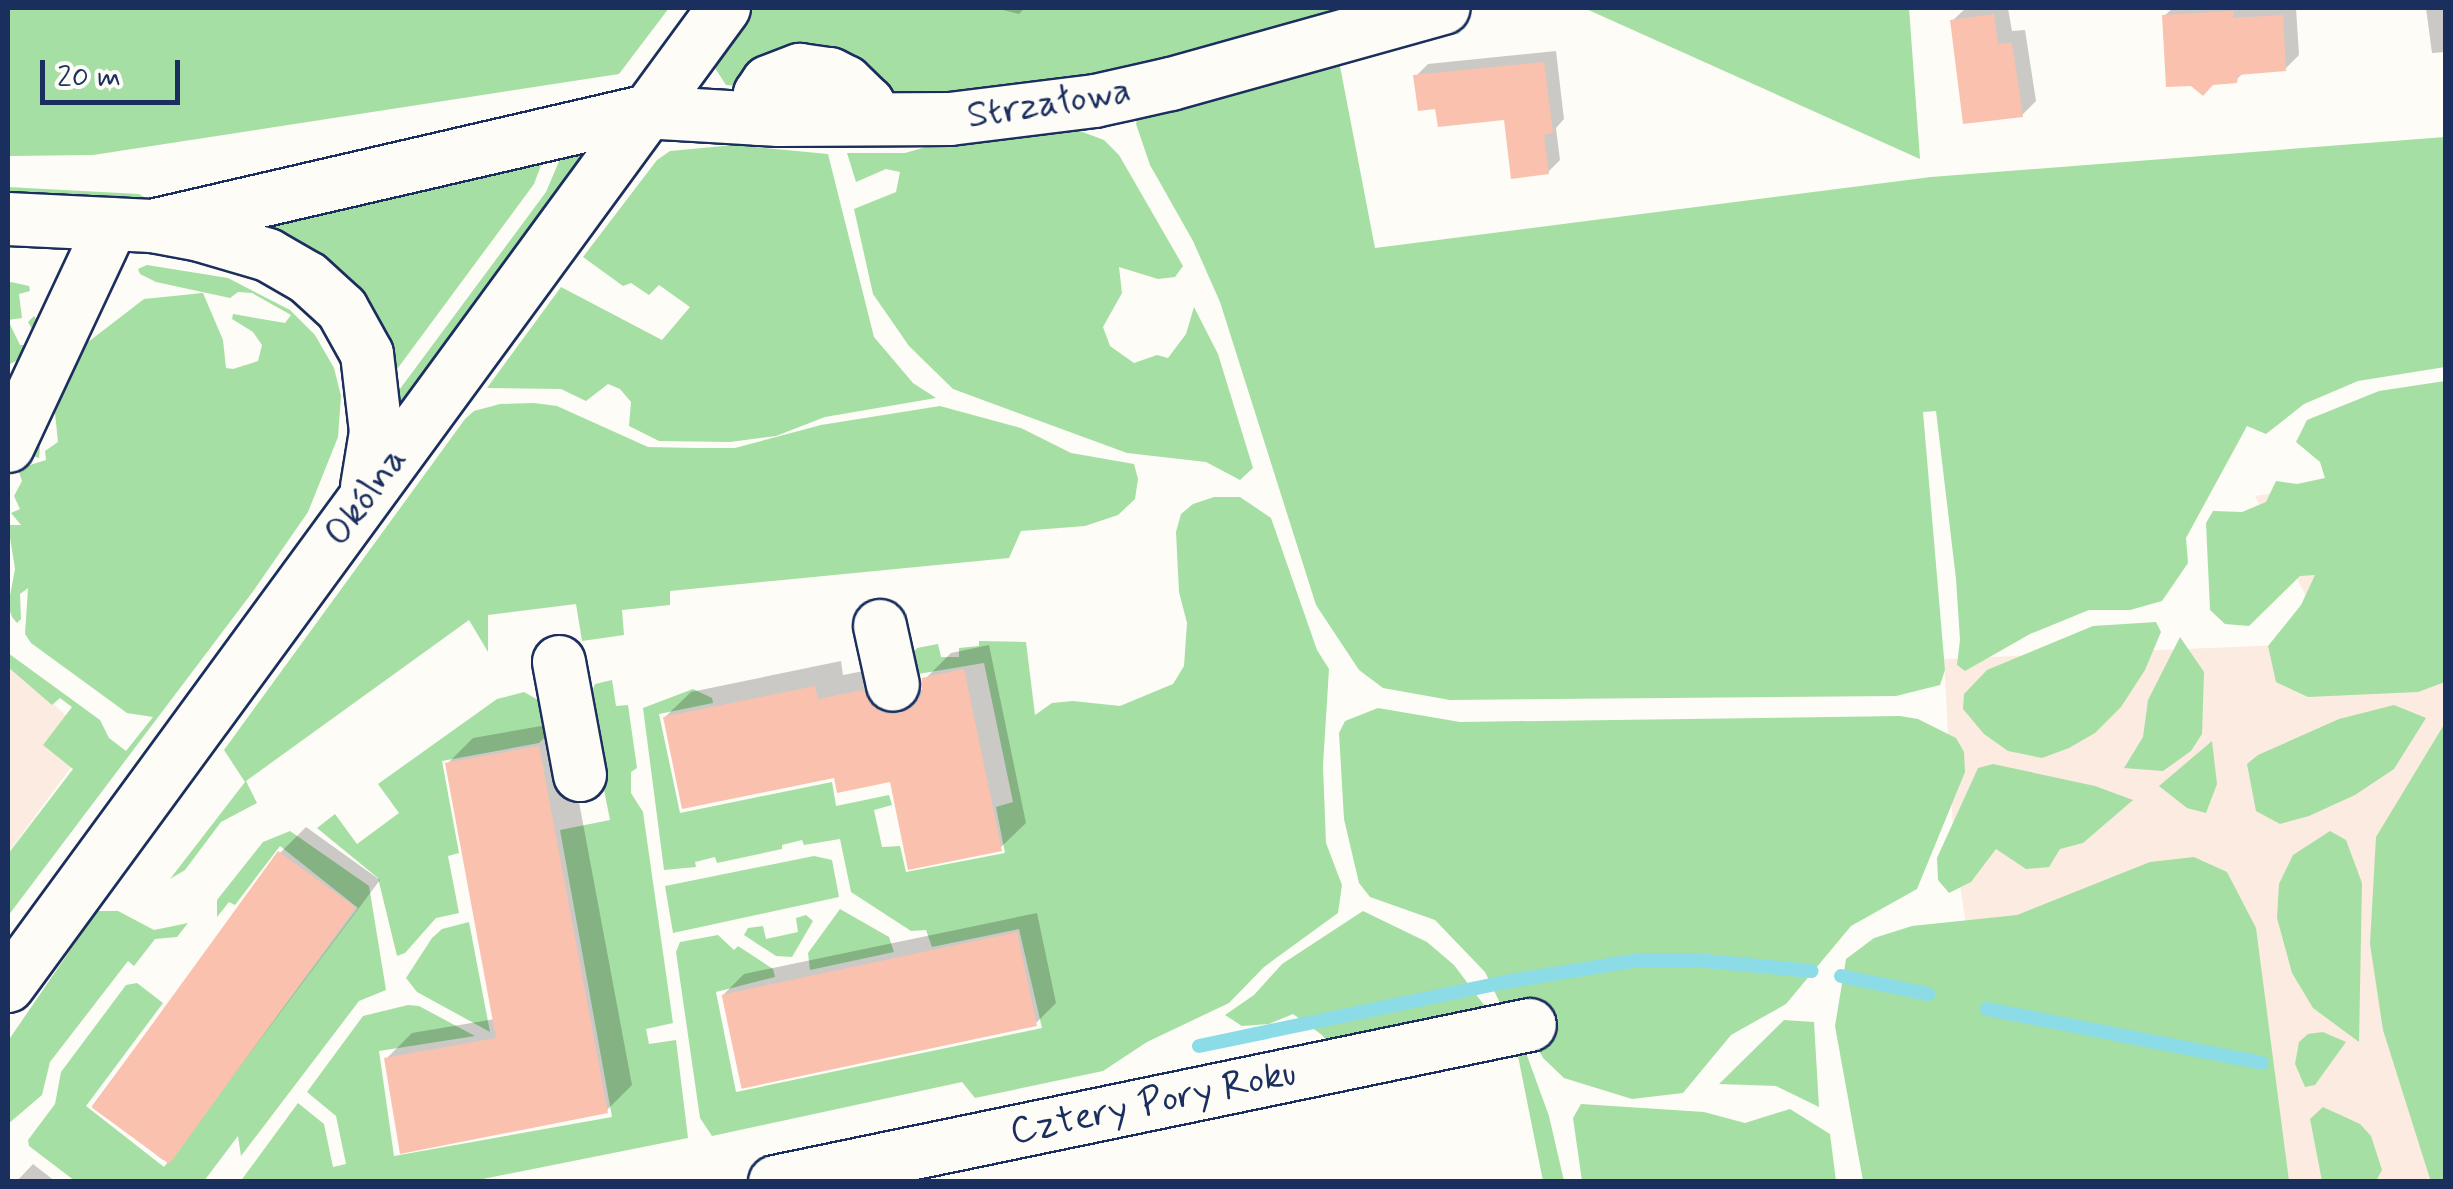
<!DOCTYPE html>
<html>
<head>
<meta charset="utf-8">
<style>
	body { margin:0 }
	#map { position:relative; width:2453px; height:1189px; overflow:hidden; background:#fdfcf7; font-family:Mynerve,sans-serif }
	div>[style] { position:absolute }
	.built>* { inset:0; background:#fcebe1 }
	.green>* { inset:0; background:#a6dfa3 }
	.shadow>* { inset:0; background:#0003 }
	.stream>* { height:14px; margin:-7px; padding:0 7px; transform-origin:7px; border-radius:7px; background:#8bdce6 }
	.building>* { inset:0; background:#fac2ae; transform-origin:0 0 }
	.roads { filter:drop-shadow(2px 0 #1b2f5e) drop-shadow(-2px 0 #1b2f5e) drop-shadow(0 2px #1b2f5e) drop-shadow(0 -2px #1b2f5e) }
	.minor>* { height:52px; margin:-26px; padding:0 26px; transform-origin:26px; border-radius:26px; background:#fdfcf7 }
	span { translate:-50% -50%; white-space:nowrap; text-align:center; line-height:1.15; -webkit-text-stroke:8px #fdfcf7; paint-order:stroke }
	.street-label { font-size:38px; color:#1b2f5e }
	.frame { position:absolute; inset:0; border:10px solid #1b2f5e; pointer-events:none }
	.scale { position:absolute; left:40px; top:60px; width:140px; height:45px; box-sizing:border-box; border:5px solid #1b2f5e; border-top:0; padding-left:12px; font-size:30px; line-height:35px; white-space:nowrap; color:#1b2f5e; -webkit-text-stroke:8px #fdfcf7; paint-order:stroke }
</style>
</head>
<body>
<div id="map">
	<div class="built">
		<div style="clip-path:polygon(2445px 466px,2445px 1181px,2006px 1181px,1954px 847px,1944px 659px,2330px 643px,2255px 496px)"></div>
		<div style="clip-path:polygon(8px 660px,91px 740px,8px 853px)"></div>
	</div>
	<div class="green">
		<div style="clip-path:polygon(8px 8px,669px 8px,619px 74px,93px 155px,8px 156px)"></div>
		<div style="clip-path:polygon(749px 8px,1372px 8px,1027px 98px,884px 99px,726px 85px,713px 65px)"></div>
		<div style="clip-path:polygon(1584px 8px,1909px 8px,1920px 159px)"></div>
		<div style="clip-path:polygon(1460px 21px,1460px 33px,1339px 61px,1375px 248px,1931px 177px,2445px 137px,2445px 367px,2358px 381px,2304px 404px,2266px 434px,2247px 426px,2186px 538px,2188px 563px,2162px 601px,2130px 610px,2089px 610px,2030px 634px,1965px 671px,1957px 665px,1960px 640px,1956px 579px,1936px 411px,1923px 412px,1945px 670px,1940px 685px,1896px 696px,1450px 700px,1383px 688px,1359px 670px,1316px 605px,1220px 302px,1193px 241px,1150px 165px,1136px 124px,1139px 108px)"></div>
		<div style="clip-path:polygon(1072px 128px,1104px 140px,1119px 155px,1183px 266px,1175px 277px,1158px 279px,1119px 267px,1122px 293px,1103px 327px,1110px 346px,1134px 363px,1157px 355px,1168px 358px,1186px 334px,1194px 307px,1218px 354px,1253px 468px,1240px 480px,1206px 462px,1127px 453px,953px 389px,909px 346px,873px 294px,854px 209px,896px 192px,900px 172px,886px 169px,856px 182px,847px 153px,905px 153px,947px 141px)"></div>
		<div style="clip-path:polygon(596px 145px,397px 419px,394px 397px,546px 192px,563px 152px)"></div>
		<div style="clip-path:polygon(734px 145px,828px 154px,874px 337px,913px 383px,936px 398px,825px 417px,776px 436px,730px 442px,659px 441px,629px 426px,631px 402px,620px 389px,608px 384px,586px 401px,561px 389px,487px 388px,561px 287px,662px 340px,690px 307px,659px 285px,649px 295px,631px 283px,623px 286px,583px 257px,657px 160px,670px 151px)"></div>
		<div style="clip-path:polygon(545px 155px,534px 184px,392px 376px,234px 222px)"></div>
		<div style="clip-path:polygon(8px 187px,139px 194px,149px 200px,8px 195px)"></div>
		<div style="clip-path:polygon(147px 265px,228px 278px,290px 310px,315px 335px,334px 368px,341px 396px,338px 437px,308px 512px,254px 590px,8px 916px,8px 854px,73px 769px,43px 745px,72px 707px,60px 698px,52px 705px,8px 667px,8px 653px,100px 720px,109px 738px,126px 751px,153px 717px,127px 713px,31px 643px,25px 634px,28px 588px,20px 594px,21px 619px,17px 623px,12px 617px,8px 606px,15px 569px,8px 525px,21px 525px,11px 513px,20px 509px,14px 496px,22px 481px,19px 472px,12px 469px,34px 445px,40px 447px,39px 458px,27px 454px,30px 465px,46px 460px,45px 451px,58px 442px,55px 413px,83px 346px,144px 299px,203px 293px,223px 340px,226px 368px,233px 369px,258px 361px,262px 345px,253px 332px,232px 319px,233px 314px,285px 323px,291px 315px,252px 293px,238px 292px,230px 298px,156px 282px,140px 274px,138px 269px)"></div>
		<div style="clip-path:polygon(11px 282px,29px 286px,30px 291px,19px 294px,22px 318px,8px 320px,20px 345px,25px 345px,35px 334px,28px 322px,34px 316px,41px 325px,26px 356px,8px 365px,8px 284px)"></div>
		<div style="clip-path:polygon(2445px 381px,2445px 682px,2418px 692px,2308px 697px,2276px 682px,2268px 646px,2301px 605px,2315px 575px,2300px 576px,2249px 626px,2225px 624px,2210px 610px,2206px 523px,2213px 511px,2242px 512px,2266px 502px,2276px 481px,2297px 484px,2325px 478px,2320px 462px,2296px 442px,2307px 420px,2379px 391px)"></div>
		<div style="clip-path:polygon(534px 403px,557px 406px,648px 447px,696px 448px,735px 448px,821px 425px,940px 406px,1021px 428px,1071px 453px,1134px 464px,1138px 479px,1135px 499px,1118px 515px,1085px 526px,1021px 531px,1009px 558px,670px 591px,670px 605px,622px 610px,624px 635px,582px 641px,576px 604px,488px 615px,488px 652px,469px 620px,246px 781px,257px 803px,221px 822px,185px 870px,170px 879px,245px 782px,224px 750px,465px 419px,474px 411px,500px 404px)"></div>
		<div style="clip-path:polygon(1214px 497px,1240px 497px,1271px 518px,1317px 650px,1329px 669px,1323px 766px,1326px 843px,1342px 885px,1338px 913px,1264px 967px,1229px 1003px,1147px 1042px,1103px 1071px,975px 1098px,962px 1082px,712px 1136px,700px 1118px,676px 952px,680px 942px,718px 935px,734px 950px,738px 946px,773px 969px,775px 977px,716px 992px,736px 1092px,1042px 1028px,1019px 929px,932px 947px,926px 930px,911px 931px,851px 892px,840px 839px,804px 845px,802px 840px,782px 845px,782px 849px,717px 863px,715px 857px,695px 862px,696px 867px,664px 870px,643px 708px,693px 689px,712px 698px,713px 703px,659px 714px,680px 813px,832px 782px,836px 806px,889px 795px,892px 805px,874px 810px,882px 847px,900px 846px,906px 872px,1005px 853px,996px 807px,1013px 802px,984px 663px,912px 675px,911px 655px,917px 648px,938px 644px,941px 657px,959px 657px,959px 648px,979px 646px,979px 641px,1026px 642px,1035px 715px,1052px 703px,1073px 701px,1120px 706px,1173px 684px,1184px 666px,1187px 623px,1179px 592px,1176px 532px,1181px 514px,1193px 504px)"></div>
		<div style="clip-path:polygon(2156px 622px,2161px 632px,2145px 670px,2121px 707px,2095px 733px,2069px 748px,2042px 758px,2008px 751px,1984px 734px,1963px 709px,1964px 694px,1987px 670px,2093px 626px)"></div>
		<div style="clip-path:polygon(2180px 637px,2204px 672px,2202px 734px,2191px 751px,2163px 771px,2124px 768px,2143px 737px,2148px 700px)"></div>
		<div style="clip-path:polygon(612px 680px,616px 706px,628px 705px,637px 768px,631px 772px,631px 793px,643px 812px,673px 1023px,646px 1029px,649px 1044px,676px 1040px,688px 1138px,473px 1181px,240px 1182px,298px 1103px,324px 1124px,333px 1167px,346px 1164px,336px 1116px,307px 1092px,363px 1016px,408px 1005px,419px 1006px,475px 1036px,379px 1051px,394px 1156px,612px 1117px,560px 830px,610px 820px,587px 703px,595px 684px)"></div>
		<div style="clip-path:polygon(524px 692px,540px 701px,544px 711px,549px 733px,539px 743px,442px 761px,459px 853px,448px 856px,459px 913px,436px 918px,405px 953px,397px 956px,378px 878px,317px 828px,335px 814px,357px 844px,399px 813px,378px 784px,497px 699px)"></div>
		<div style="clip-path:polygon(2394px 705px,2426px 718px,2394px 769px,2355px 795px,2309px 816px,2280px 824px,2256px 811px,2247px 764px,2258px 755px,2339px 719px)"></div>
		<div style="clip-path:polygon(1378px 708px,1460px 722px,1900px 716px,1918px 719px,1956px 738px,1964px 752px,1965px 772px,1917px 889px,1851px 926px,1786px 1004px,1731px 1035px,1683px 1093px,1632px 1099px,1564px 1078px,1543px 1058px,1523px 1019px,1499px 1001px,1485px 972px,1435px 920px,1370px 897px,1359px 883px,1344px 819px,1339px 733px,1345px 721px)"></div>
		<div style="clip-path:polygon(2445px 723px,2446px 1181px,2431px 1182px,2383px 1030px,2370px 944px,2376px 837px)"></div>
		<div style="clip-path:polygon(2212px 741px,2217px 784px,2206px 813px,2187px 808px,2159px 786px)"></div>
		<div style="clip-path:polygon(1993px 764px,2095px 786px,2133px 800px,2083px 843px,2060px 849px,2049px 867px,2026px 869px,1996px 849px,1971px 882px,1949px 893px,1938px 880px,1937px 858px,1978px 768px)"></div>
		<div style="clip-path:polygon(290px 831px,369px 886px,386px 990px,359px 1001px,241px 1156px,238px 1136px,204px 1181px,75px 1181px,29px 1146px,28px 1140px,55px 1104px,61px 1072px,126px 985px,137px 983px,163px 1003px,86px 1106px,164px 1167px,358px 908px,280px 846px,235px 905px,229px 902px,217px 917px,217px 900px,263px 842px)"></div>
		<div style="clip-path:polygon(2330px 831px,2346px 840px,2362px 883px,2359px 1042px,2313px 1008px,2292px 973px,2277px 918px,2279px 884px,2293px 855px)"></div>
		<div style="clip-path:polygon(814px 856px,832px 860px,839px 897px,673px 933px,665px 886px)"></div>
		<div style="clip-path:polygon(2194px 857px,2227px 872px,2256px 928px,2289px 1181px,1863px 1181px,1835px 1026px,1846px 959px,1874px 938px,1912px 926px,2017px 915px,2150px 862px)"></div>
		<div style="clip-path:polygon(840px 909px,889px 937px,894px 952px,810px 970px,808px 953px)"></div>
		<div style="clip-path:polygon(97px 911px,118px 911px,154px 930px,188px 923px,177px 937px,155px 939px,134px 966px,128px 961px,50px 1062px,42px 1095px,8px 1124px,8px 1041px)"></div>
		<div style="clip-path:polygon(1363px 911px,1427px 942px,1454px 965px,1496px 1021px,1521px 1039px,1549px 1116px,1564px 1181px,1543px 1181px,1518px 1056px,1364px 1088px,1322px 1035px,1293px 1014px,1269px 1024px,1242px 1026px,1225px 1015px,1254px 995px,1282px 964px)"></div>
		<div style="clip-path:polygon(806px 915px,813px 921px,792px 957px,776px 956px,744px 935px,748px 928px,763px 926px,766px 939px,798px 932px,796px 918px)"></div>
		<div style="clip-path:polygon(469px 922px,490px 1032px,417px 992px,406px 978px,432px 938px,442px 929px)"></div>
		<div style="clip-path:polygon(1784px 1020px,1814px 1022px,1819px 1107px,1776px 1086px,1719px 1084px)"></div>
		<div style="clip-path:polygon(2323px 1032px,2346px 1042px,2315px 1085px,2305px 1087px,2295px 1064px,2299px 1042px,2308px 1034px)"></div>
		<div style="clip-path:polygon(1581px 1104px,1704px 1112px,1745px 1123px,1790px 1109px,1830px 1134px,1836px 1181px,1582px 1181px,1573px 1118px)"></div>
		<div style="clip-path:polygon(2323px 1107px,2360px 1124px,2371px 1136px,2382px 1170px,2376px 1181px,2322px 1181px,2310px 1119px)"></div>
	</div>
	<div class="shadow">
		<div style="clip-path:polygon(995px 8px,1025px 8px,1019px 14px)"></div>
		<div style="clip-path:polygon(1966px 8px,2008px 8px,2012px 31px,2025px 30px,2036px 101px,2022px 115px,1952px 21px)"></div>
		<div style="clip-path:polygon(2173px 8px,2296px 8px,2299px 55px,2285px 69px,2244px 72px,2236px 80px,2212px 82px,2164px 16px)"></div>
		<div style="clip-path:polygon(2426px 8px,2446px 8px,2446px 52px,2432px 53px)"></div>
		<div style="clip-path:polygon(1556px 51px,1564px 119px,1556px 128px,1560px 160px,1548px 172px,1506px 117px,1437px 106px,1416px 76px,1428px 64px)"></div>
		<div style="clip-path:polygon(989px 645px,1026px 823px,1000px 848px,892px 779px,836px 775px,665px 717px,691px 692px,841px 661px,843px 675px,889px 666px,911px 689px,924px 690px,925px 679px,951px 653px)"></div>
		<div style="clip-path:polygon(564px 722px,632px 1085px,606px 1111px,386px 1059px,412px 1033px,495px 1019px,447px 764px,473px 738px)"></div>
		<div style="clip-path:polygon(306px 827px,380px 880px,189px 1134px,163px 1160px,92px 1106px,280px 853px)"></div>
		<div style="clip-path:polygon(1037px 913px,1056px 1003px,1036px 1023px,724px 994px,744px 974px)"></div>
		<div style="clip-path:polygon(33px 1164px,56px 1182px,16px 1182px)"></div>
	</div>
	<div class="stream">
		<div style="left:1841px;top:976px;width:89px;rotate:11.7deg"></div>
		<div style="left:1987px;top:1009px;width:280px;rotate:11.1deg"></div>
		<div style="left:1199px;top:1046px;width:313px;rotate:-11.8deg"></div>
		<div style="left:1505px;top:982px;width:137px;rotate:-9.3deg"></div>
		<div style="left:1640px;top:960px;width:55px"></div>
		<div style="left:1695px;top:960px;width:117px;rotate:5.4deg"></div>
	</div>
	<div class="building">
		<div style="clip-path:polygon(2234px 11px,2233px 18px,2283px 15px,2286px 71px,2238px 75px,2237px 83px,2213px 85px,2203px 96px,2191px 86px,2166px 87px,2162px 15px)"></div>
		<div style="clip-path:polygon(1994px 14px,1998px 44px,2012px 43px,2023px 117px,1963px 124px,1950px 20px)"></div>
		<div style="clip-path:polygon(1544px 62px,1553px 133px,1544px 135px,1549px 174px,1511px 179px,1504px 120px,1438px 127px,1435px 109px,1418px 111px,1413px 75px)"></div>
		<div style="clip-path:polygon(964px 669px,1002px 851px,908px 870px,890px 782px,837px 793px,834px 778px,682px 809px,663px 717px,815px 686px,818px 699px,863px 690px,872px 706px,885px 714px,898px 714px,914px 706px,922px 693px,922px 678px)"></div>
		<div style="clip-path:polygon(539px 746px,608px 1113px,400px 1154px,384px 1058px,496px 1038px,445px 763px)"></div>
		<div style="left:278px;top:851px;width:96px;height:317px;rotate:36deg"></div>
		<div style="left:1017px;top:932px;width:96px;height:302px;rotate:78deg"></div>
	</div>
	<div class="roads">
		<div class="minor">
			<div style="left:759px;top:119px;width:25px;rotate:-88deg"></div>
			<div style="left:760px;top:94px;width:14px;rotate:-56deg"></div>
			<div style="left:768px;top:82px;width:34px;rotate:-21deg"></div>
			<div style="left:800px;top:70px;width:30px;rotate:8deg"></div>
			<div style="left:830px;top:74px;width:18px;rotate:27deg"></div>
			<div style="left:846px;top:82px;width:30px;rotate:44deg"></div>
			<div style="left:868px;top:103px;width:18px;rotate:63deg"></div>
			<div style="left:8px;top:219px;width:144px;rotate:2.8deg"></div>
			<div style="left:152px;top:226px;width:49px;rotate:10.6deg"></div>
			<div style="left:200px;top:235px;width:71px;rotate:16.4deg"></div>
			<div style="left:268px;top:255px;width:46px;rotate:29.9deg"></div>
			<div style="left:308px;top:278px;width:46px;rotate:42.4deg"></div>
			<div style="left:342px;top:309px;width:51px;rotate:60.9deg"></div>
			<div style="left:367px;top:354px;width:79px;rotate:83.4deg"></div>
			<div style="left:376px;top:432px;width:56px;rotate:99.3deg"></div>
			<div style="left:152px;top:226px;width:505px;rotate:-13.05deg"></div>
			<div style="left:644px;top:112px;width:135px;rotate:3.4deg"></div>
			<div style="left:779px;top:120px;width:171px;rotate:-0.3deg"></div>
			<div style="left:950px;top:119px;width:146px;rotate:-7.1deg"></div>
			<div style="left:1095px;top:101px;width:78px;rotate:-12.6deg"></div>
			<div style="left:1171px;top:84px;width:283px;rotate:-15.6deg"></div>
			<div style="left:8px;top:446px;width:245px;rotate:-64.9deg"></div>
			<div style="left:880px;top:626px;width:60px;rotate:77.6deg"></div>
			<div style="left:559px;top:662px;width:115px;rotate:79.5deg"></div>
			<div style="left:8px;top:986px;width:1212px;rotate:-53.79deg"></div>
			<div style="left:775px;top:1182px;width:771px;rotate:-11.75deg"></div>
		</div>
	</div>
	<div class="street-label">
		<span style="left:1049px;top:104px;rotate:-9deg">Strzałowa</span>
		<span style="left:366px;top:497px;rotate:-54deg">Okólna</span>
		<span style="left:1153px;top:1103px;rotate:-12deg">Cztery Pory Roku</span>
	</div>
	<div class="frame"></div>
	<div class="scale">20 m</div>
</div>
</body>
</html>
